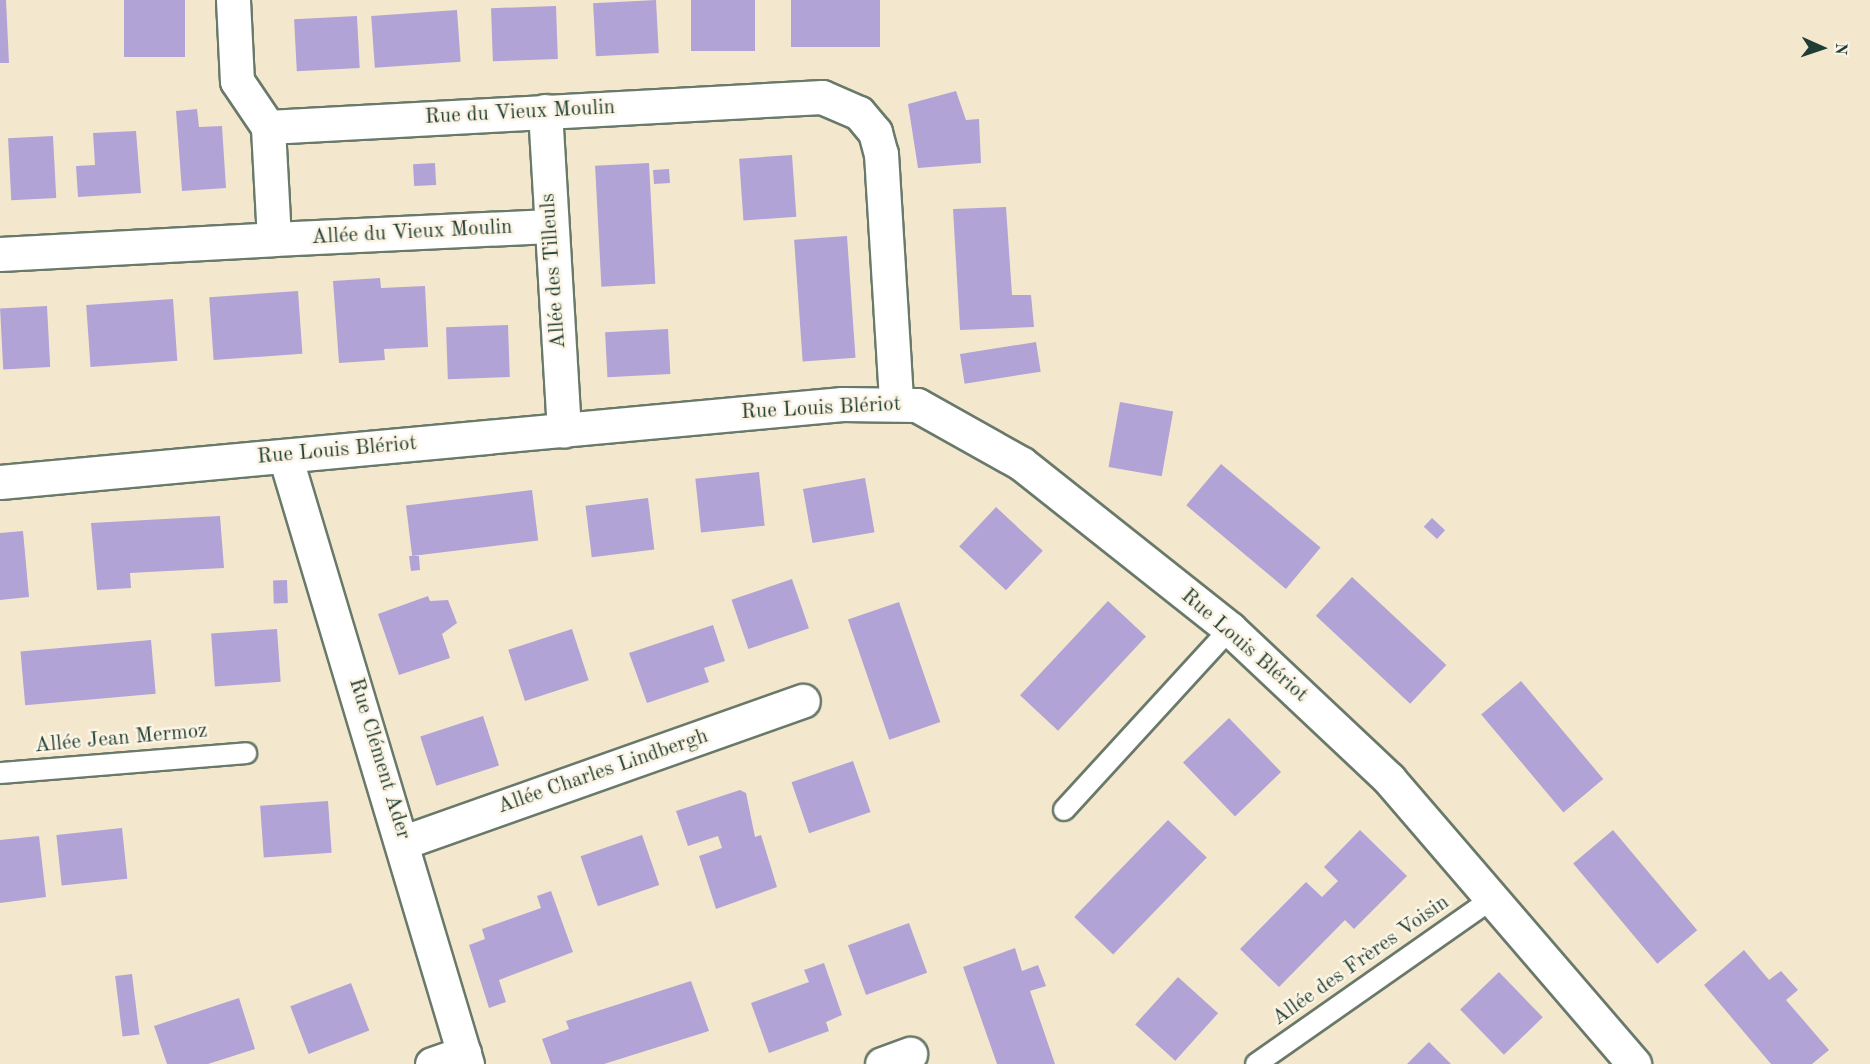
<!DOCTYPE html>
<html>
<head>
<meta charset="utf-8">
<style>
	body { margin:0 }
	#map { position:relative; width:1870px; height:1064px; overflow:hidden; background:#f3e8cd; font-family:"Old Standard TT",serif }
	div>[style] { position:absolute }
	.building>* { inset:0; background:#b2a3d6; transform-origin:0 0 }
	.roads { filter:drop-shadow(2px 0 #69796a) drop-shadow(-2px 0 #69796a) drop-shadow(0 2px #69796a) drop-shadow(0 -2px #69796a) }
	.lane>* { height:20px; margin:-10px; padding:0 10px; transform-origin:10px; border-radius:10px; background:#fff }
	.street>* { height:33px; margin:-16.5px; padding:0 16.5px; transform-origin:16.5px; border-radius:16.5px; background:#fff }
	span { translate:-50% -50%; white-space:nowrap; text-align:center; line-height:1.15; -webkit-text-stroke:5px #fcf5e5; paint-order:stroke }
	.street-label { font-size:21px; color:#1f3d34 }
	.north { position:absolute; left:1792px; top:18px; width:60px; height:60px; -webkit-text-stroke:4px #fcf5e5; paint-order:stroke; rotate:93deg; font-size:16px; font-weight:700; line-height:24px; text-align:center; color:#1f3d34 }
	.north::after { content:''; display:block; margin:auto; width:21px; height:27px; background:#1f3d34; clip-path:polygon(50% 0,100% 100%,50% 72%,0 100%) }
</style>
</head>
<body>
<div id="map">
	<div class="building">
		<div style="clip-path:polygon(0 0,6px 0,9px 63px,0 63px)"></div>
		<div style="left:124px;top:0;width:61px;height:57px"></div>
		<div style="left:656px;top:0;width:53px;height:63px;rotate:87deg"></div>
		<div style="left:691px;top:0;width:64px;height:51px"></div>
		<div style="left:791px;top:0;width:89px;height:47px"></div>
		<div style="left:556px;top:6px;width:53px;height:65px;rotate:88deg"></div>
		<div style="left:457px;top:10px;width:52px;height:86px;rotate:86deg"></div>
		<div style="left:357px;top:16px;width:52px;height:63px;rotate:87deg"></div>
		<div style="clip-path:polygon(956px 91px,966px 120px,979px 119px,981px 163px,918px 168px,908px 104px)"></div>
		<div style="clip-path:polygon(197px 109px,199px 127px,222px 126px,226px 188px,182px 191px,176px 111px)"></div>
		<div style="clip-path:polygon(136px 131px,141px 193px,78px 197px,76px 166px,95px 165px,93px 133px)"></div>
		<div style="left:53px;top:136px;width:62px;height:45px;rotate:87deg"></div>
		<div style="left:792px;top:155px;width:62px;height:53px;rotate:86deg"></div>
		<div style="left:435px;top:163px;width:22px;height:22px;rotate:87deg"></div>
		<div style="left:649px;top:163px;width:121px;height:54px;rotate:87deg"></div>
		<div style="left:669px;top:169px;width:14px;height:16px;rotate:86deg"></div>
		<div style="clip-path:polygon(1006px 207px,1012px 295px,1031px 295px,1034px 327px,960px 330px,953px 209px)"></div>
		<div style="left:847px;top:236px;width:122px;height:53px;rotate:86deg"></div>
		<div style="clip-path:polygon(380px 278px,381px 288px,425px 286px,428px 347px,384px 349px,385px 360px,339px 363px,333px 281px)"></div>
		<div style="left:298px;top:291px;width:63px;height:89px;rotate:86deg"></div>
		<div style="left:173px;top:299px;width:62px;height:87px;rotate:86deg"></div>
		<div style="left:47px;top:306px;width:61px;height:47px;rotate:87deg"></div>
		<div style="left:508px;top:325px;width:52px;height:62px;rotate:88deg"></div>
		<div style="left:668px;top:329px;width:45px;height:63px;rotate:87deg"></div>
		<div style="left:1036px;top:342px;width:30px;height:77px;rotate:81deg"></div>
		<div style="left:1120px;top:402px;width:54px;height:66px;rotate:10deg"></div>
		<div style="left:1221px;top:464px;width:130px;height:54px;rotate:40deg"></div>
		<div style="left:759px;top:472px;width:54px;height:64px;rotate:84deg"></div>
		<div style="left:865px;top:478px;width:55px;height:63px;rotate:80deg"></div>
		<div style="left:532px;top:490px;width:51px;height:127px;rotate:83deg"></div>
		<div style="left:648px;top:498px;width:52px;height:63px;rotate:83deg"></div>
		<div style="left:996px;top:507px;width:64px;height:54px;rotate:43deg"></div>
		<div style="clip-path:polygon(220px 516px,224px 568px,130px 573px,131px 588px,97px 590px,91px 523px)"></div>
		<div style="left:1432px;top:518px;width:18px;height:12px;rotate:43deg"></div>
		<div style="clip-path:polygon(23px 531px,29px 597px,0 600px,0 533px)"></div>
		<div style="clip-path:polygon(409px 556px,419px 556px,420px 570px,411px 571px)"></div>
		<div style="left:1352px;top:577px;width:129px;height:53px;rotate:43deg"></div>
		<div style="left:792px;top:579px;width:52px;height:64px;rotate:71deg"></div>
		<div style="left:287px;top:580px;width:23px;height:14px;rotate:88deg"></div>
		<div style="clip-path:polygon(428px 596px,430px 601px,448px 600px,457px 623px,442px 634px,450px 658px,399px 675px,378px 614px)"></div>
		<div style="left:1108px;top:601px;width:52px;height:129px;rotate:43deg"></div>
		<div style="left:899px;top:602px;width:127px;height:54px;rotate:71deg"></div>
		<div style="clip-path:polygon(713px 625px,725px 661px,704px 668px,709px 682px,647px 703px,629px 653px)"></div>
		<div style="left:277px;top:629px;width:53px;height:66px;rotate:86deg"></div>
		<div style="left:572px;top:629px;width:54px;height:67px;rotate:72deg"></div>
		<div style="left:151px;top:640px;width:54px;height:131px;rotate:85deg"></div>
		<div style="left:1521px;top:681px;width:128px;height:52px;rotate:50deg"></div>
		<div style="left:483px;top:716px;width:52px;height:66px;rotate:72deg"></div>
		<div style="left:1229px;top:718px;width:75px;height:64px;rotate:46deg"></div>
		<div style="left:853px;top:761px;width:54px;height:65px;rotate:71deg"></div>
		<div style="clip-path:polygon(740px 790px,746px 793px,755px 837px,761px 835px,777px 887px,716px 909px,699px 856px,722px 848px,718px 836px,688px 846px,676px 811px)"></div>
		<div style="left:328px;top:801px;width:52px;height:68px;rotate:86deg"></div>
		<div style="left:1168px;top:820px;width:54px;height:135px;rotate:44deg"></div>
		<div style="left:122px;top:828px;width:51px;height:66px;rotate:84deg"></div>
		<div style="clip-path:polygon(1360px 830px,1407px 876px,1354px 929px,1345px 920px,1279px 987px,1240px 949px,1306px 882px,1322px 897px,1338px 881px,1324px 867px)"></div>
		<div style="left:1613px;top:830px;width:131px;height:52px;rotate:50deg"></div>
		<div style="left:642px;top:835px;width:53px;height:65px;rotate:71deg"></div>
		<div style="clip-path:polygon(39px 836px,46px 897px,0 903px,0 840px)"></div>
		<div style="clip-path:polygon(551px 891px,573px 952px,499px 980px,506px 1002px,489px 1008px,469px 945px,485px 939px,482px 929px,541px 908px,537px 896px)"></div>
		<div style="left:909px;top:923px;width:53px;height:65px;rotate:70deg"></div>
		<div style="clip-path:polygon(1015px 948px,1022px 971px,1038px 965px,1046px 986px,1030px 991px,1055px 1064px,997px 1064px,963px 967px)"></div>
		<div style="clip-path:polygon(1744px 950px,1769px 980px,1781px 971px,1798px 990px,1786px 1000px,1829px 1050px,1812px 1064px,1771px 1064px,1704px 985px)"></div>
		<div style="clip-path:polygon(824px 963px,842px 1015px,826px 1022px,829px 1031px,769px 1053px,751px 1003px,809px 982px,804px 970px)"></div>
		<div style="left:1499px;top:972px;width:63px;height:54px;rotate:46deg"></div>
		<div style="left:132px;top:974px;width:61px;height:17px;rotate:83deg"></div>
		<div style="left:1178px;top:977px;width:54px;height:64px;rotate:42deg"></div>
		<div style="clip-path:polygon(691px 981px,709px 1031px,604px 1064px,551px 1064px,542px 1039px,569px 1029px,566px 1021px)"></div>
		<div style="left:351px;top:983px;width:51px;height:65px;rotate:69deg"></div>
		<div style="clip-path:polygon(239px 998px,255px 1049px,208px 1064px,167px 1064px,154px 1026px)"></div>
		<div style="clip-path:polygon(1429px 1042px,1451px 1064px,1407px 1064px)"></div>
	</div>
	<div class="roads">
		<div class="lane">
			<div style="left:0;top:773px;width:247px;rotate:-4.6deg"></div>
			<div style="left:1064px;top:810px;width:246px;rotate:-47.5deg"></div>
			<div style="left:1256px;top:1064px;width:289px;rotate:-35deg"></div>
		</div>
		<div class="street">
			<div style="left:233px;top:0;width:81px;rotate:87.2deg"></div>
			<div style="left:237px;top:81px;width:55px;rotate:56deg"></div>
			<div style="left:545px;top:111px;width:320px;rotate:86.6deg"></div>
			<div style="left:274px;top:239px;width:276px;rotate:-2.7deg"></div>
			<div style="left:0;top:254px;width:274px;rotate:-3.1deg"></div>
			<div style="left:274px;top:239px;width:112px;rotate:-93.1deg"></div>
			<div style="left:268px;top:127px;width:555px;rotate:-3.1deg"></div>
			<div style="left:822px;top:97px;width:40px;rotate:23.4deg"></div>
			<div style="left:859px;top:113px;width:25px;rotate:50deg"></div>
			<div style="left:875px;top:132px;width:23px;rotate:75deg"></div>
			<div style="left:881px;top:154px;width:247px;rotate:86.5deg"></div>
			<div style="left:285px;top:456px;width:635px;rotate:73.34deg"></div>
			<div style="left:0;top:482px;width:846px;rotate:-5.29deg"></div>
			<div style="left:842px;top:404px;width:75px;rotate:0.8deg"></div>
			<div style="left:917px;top:405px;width:120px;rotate:29.3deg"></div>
			<div style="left:1022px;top:464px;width:265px;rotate:38.4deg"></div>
			<div style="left:1230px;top:629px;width:219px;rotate:43.3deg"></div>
			<div style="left:1389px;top:779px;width:376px;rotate:49.3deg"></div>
			<div style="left:404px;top:842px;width:423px;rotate:-19.5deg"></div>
			<div style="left:432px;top:1064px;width:34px;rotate:-19deg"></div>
			<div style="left:882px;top:1064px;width:30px;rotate:-20deg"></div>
		</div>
	</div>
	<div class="street-label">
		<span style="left:520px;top:113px;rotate:-3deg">Rue du Vieux Moulin</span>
		<span style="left:412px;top:233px;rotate:-3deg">Allée du Vieux Moulin</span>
		<span style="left:554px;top:271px;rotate:-94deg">Allée des Tilleuls</span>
		<span style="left:821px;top:409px;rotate:-3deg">Rue Louis Blériot</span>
		<span style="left:337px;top:451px;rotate:-5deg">Rue Louis Blériot</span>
		<span style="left:1244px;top:646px;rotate:41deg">Rue Louis Blériot</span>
		<span style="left:121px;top:739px;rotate:-5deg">Allée Jean Mermoz</span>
		<span style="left:379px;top:759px;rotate:73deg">Rue Clément Ader</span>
		<span style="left:603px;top:772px;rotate:-19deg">Allée Charles Lindbergh</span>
		<span style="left:1361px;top:961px;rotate:-35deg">Allée des Frères Voisin</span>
	</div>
	<div class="north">N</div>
</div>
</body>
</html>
